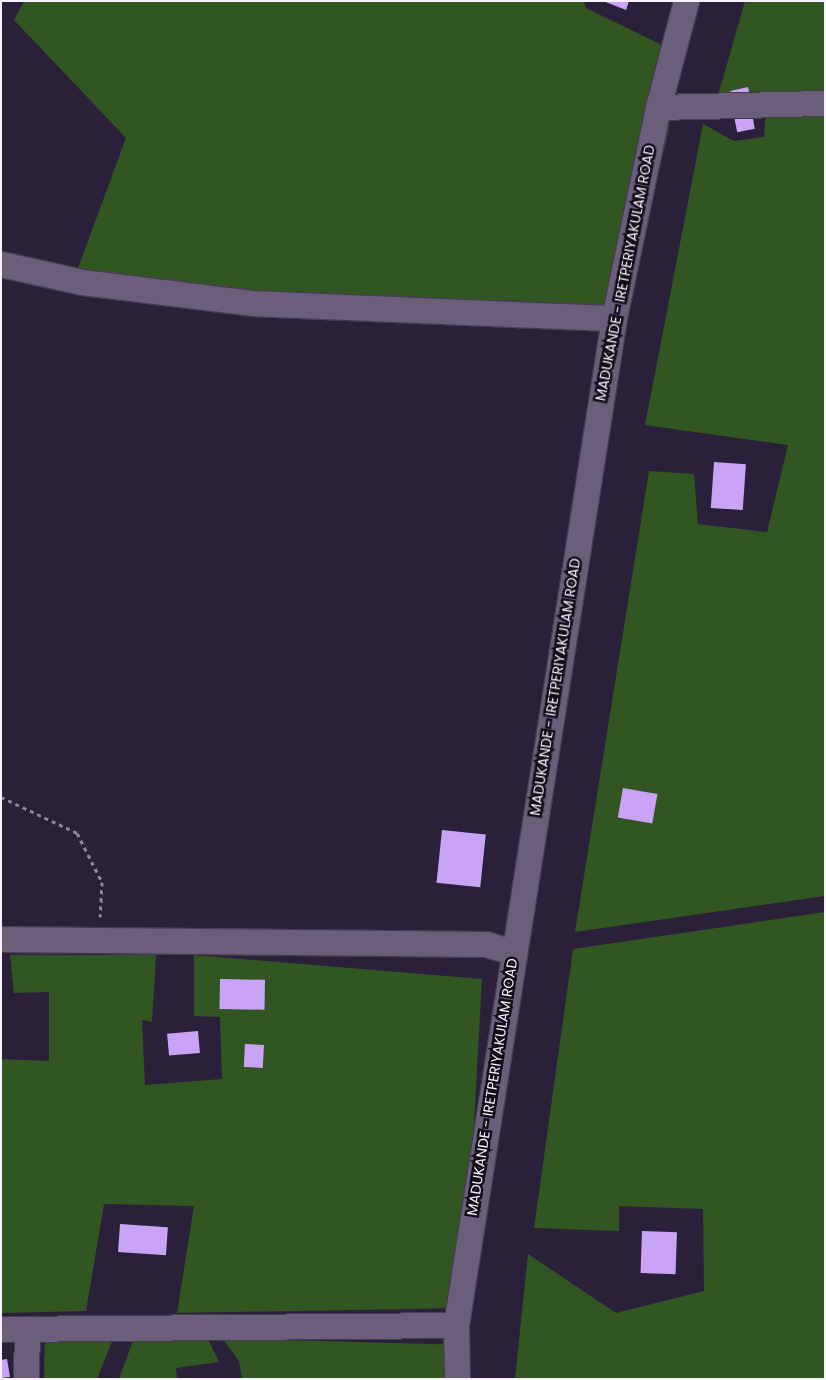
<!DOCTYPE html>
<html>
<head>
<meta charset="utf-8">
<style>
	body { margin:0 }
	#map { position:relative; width:826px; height:1380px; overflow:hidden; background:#2b2039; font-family:Poppins,sans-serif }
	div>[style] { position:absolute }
	.green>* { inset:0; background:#315621 }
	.building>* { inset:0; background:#c9a4f6; transform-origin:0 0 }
	.path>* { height:3px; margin-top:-1.5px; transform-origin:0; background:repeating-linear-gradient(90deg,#8e8698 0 4px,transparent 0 8px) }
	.roads { filter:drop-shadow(1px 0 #463c51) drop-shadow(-1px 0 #463c51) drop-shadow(0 1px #463c51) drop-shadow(0 -1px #463c51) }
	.minor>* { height:25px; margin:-12.5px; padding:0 12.5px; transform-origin:12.5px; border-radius:12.5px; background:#6a5e7b }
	span { translate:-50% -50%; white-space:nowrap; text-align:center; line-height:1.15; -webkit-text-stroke:5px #120d18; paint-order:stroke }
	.street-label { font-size:14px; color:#f7f2fd }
	.frame { position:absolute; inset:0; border:2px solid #f7f2fd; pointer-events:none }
</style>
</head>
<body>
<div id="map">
	<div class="green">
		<div style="clip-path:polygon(24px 1px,584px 1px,586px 8px,674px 51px,669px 129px,626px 311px,223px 290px,78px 268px,126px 138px,14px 20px)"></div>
		<div style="clip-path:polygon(745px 1px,825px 1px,825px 100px,787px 101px,751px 91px,717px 99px)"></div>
		<div style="clip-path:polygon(825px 107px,825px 896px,575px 932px,649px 471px,694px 474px,698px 524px,767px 532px,788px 445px,645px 425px,703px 124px,734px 141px,764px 137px,766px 113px)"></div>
		<div style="clip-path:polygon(825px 912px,825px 1379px,515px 1379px,528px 1254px,616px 1313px,704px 1291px,703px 1209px,619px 1206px,619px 1231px,534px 1228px,573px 949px)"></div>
		<div style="clip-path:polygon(10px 955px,156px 955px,152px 1022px,142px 1020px,145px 1085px,222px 1079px,220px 1017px,194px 1016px,194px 955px,482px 979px,464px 1308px,177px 1313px,194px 1206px,104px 1204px,86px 1311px,1px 1313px,1px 1059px,49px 1061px,49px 992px,14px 993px)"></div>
		<div style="clip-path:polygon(45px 1337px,113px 1339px,97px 1379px,44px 1379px)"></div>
		<div style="clip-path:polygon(134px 1338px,208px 1339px,219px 1362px,176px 1368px,177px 1379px,119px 1379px)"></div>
		<div style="clip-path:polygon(222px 1338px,465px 1345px,464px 1379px,242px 1379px,239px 1361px)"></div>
	</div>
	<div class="building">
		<div style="clip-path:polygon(603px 1px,629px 1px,626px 10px)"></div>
		<div style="left:748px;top:87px;width:9px;height:18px;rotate:77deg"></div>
		<div style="left:752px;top:114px;width:15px;height:18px;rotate:79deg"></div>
		<div style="left:714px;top:462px;width:32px;height:46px;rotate:4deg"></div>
		<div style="left:623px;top:788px;width:35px;height:30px;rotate:10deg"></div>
		<div style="left:442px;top:830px;width:44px;height:53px;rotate:6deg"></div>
		<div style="left:220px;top:979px;width:45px;height:30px;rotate:1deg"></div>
		<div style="left:198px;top:1031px;width:22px;height:31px;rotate:85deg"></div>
		<div style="left:245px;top:1044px;width:19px;height:23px;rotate:3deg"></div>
		<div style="left:120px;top:1224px;width:48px;height:28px;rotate:4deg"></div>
		<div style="left:642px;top:1231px;width:35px;height:42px;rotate:2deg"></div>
		<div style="clip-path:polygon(7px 1359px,10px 1377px,1px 1378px,1px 1360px)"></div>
	</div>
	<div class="path">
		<div style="left:1px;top:797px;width:84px;rotate:25.3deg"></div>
		<div style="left:77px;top:833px;width:55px;rotate:63deg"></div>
		<div style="left:102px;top:882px;width:35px;rotate:93deg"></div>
	</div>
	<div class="roads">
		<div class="minor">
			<div style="left:658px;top:107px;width:167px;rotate:-1.4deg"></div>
			<div style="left:1px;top:264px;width:83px;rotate:12.5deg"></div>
			<div style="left:82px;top:282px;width:171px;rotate:7deg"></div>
			<div style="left:252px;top:303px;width:362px;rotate:2.4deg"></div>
			<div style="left:1px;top:939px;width:485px;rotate:0.6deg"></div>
			<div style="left:486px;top:944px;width:28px;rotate:17deg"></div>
			<div style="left:1px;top:1329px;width:455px;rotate:-0.5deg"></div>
			<div style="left:26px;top:1379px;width:50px;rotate:-88.9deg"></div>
			<div style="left:457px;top:1379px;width:54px;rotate:-91.1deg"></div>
			<div style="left:456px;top:1325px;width:1019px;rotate:-81.08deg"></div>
			<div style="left:614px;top:318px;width:216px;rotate:-78.2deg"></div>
			<div style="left:658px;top:107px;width:110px;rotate:-75.2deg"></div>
		</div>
	</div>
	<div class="street-label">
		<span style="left:625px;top:273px;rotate:-79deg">MADUKANDE - IRETPERIYAKULAM ROAD</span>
		<span style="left:555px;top:687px;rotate:-81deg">MADUKANDE - IRETPERIYAKULAM ROAD</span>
		<span style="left:492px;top:1087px;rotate:-81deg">MADUKANDE - IRETPERIYAKULAM ROAD</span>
	</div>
	<div class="frame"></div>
</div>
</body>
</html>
